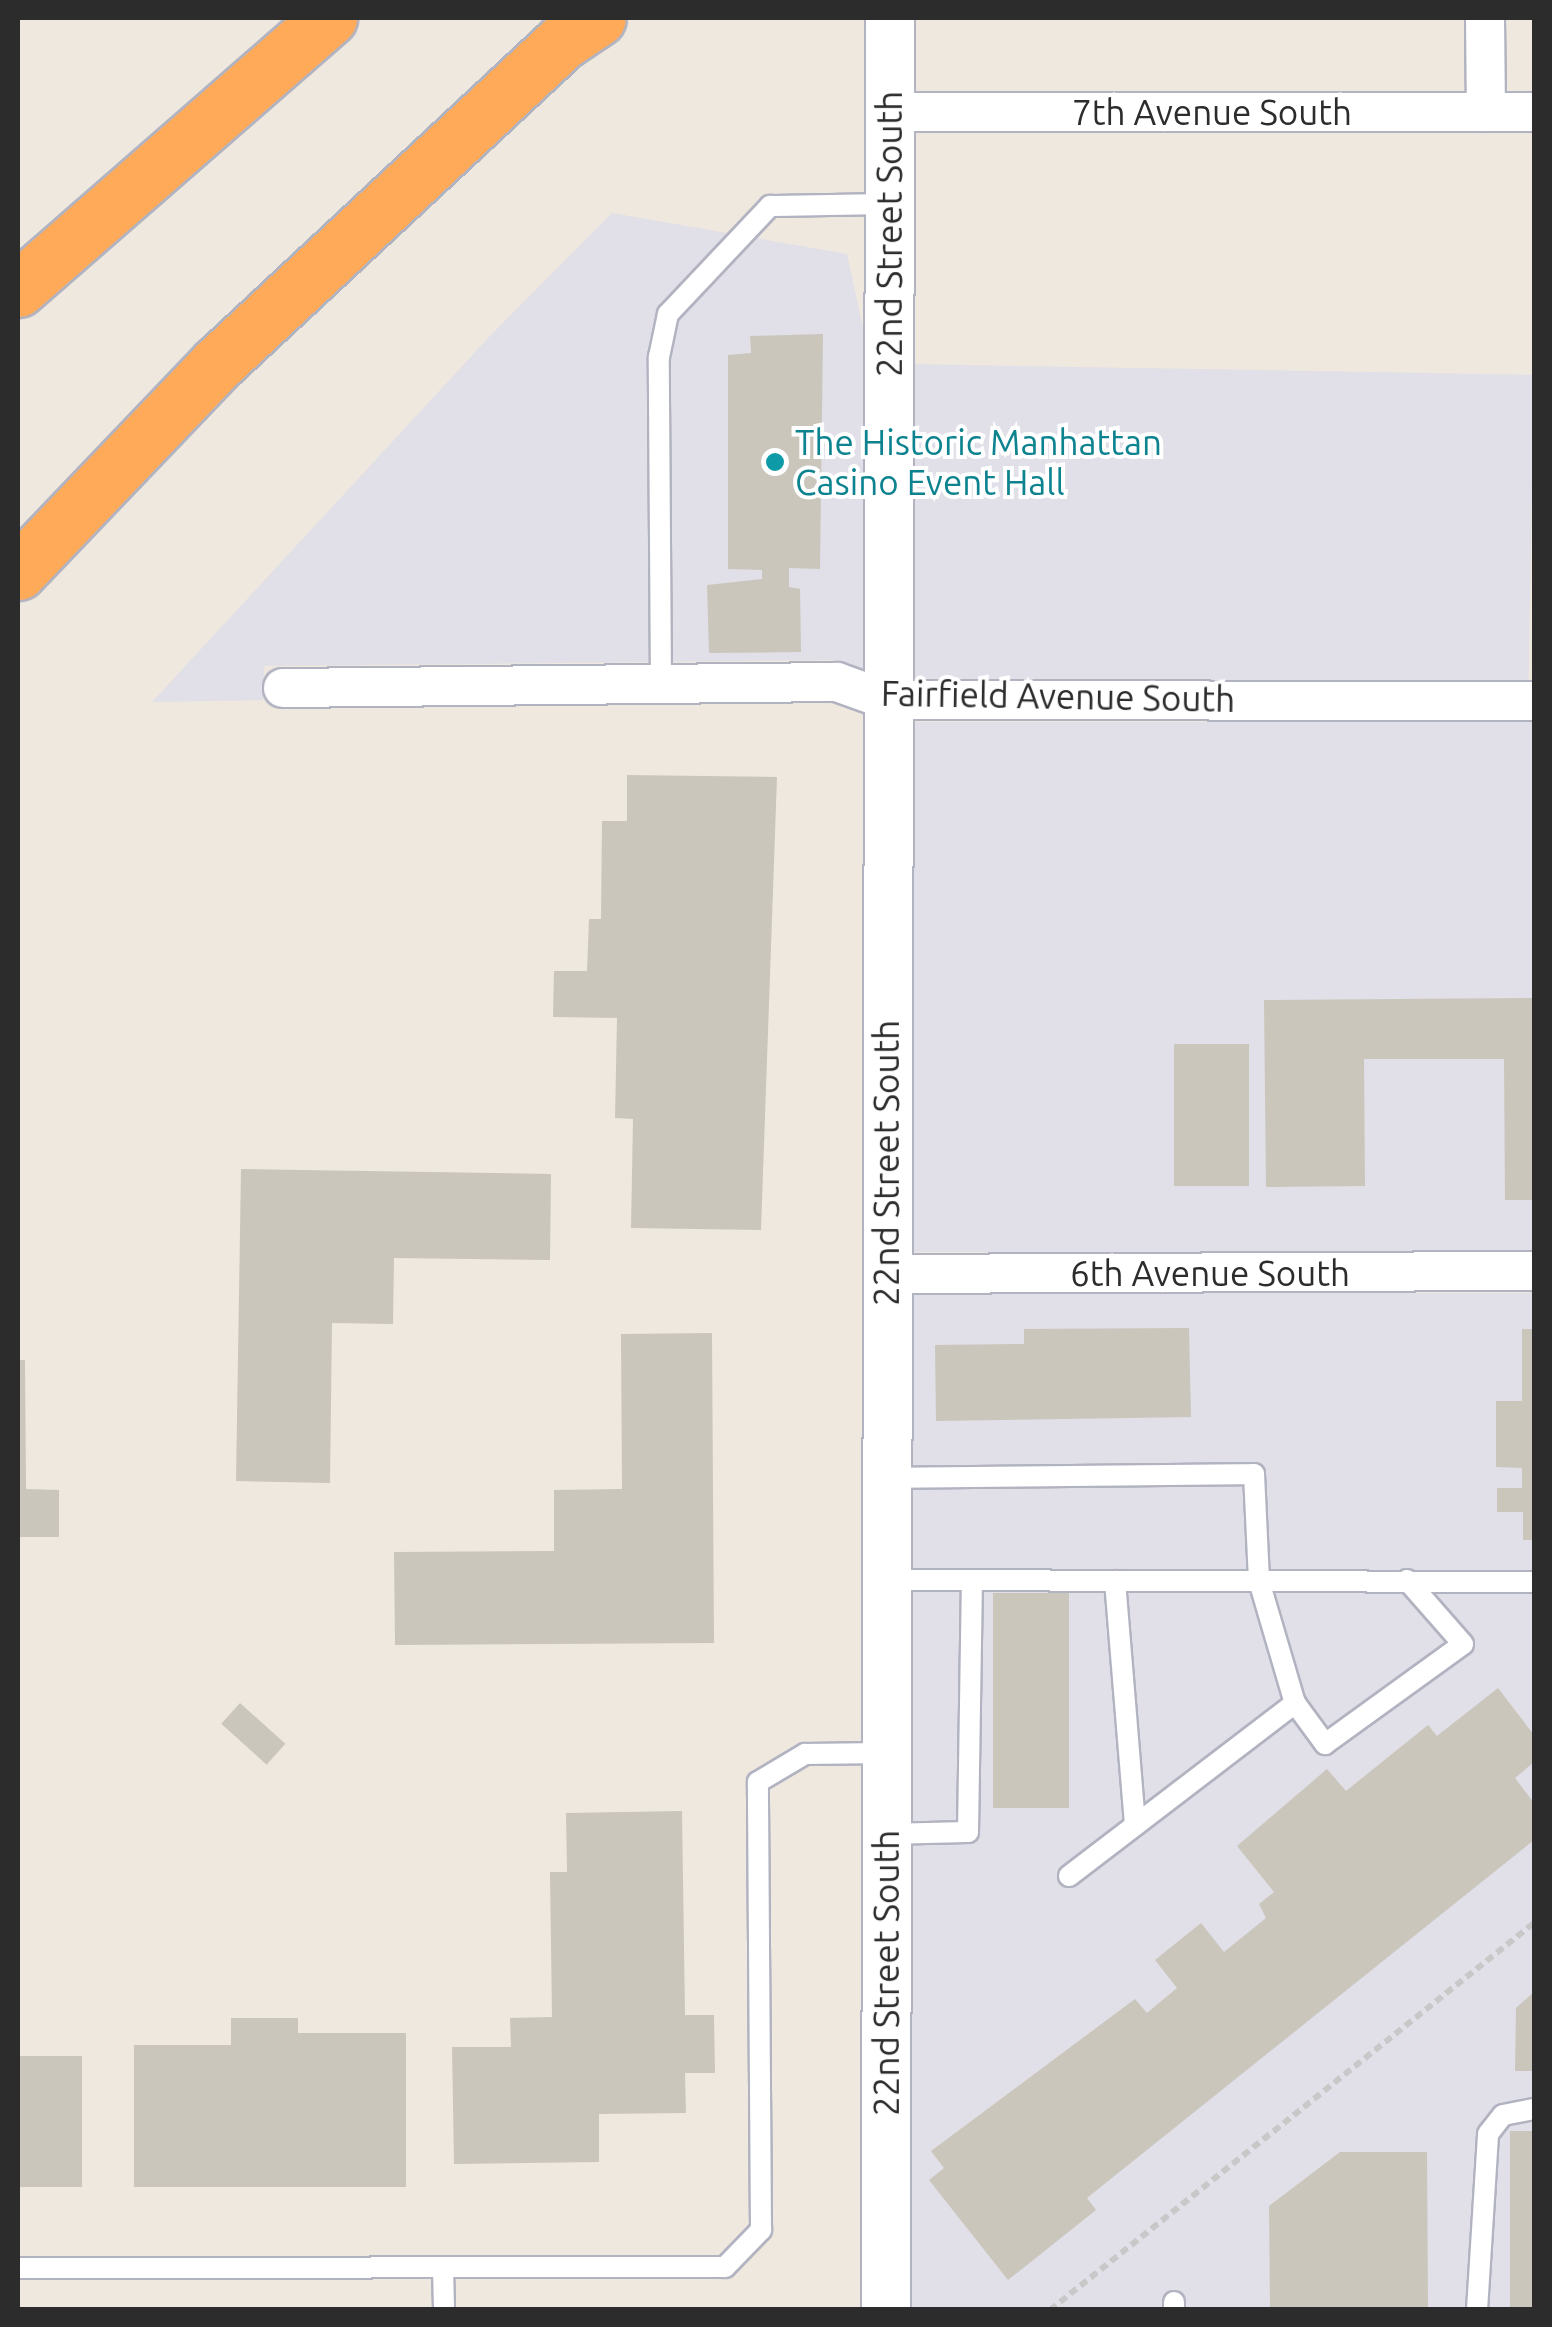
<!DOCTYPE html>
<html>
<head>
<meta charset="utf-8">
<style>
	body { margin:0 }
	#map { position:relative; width:1552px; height:2327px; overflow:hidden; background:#efe8de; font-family:Ubuntu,sans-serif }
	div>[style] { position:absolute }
	.industrial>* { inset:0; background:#e1dfe7; transform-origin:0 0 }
	.building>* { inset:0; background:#cac6bc; transform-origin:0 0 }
	.path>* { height:6px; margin-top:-3px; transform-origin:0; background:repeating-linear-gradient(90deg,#c8c8c8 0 8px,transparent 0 13px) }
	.roads { filter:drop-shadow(2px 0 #b2b3c1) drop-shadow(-2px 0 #b2b3c1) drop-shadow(0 2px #b2b3c1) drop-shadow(0 -2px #b2b3c1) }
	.service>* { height:20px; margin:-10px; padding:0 10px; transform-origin:10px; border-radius:10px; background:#fff }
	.minor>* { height:38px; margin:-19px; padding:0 19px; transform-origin:19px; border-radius:19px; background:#fff }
	.tertiary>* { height:48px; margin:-24px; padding:0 24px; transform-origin:24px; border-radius:24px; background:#fff }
	.motorway>* { height:55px; margin:-27.5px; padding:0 27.5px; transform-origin:27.5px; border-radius:27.5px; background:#ffaa59 }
	.dots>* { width:28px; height:28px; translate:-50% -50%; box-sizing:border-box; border:5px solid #fff; border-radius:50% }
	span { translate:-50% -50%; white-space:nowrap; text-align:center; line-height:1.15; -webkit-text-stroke:8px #fff; paint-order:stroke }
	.street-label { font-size:35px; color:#2c2c2c }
	.culture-label { font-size:35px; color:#0d838f }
	.left { translate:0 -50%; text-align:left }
	.frame { position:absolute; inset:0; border:20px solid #2c2c2c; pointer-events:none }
</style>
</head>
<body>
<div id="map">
	<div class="industrial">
		<div style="clip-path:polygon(612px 213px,847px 254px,869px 356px,867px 670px,837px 660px,264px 666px,263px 700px,152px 702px,490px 336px)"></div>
		<div style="left:908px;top:364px;width:626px;height:314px;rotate:1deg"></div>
		<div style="left:907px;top:722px;width:627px;height:530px"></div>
		<div style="left:1534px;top:1293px;width:1016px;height:628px;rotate:90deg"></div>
	</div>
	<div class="building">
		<div style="clip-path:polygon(823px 334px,820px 569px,789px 568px,789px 587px,800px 589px,801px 652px,709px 653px,707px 585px,762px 579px,762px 570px,728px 569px,728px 355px,751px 353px,750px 336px)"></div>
		<div style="clip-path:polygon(627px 775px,777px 777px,761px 1230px,631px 1228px,633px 1119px,615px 1118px,617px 1018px,553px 1017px,554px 971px,587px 971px,589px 919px,601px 919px,602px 821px,627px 821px)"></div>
		<div style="clip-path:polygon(1534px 998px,1534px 1200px,1505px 1200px,1504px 1059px,1364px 1059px,1365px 1186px,1266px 1187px,1264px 1000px)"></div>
		<div style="left:1174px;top:1044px;width:75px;height:142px"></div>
		<div style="clip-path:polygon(241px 1169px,551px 1174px,550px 1260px,394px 1258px,393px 1324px,332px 1323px,330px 1483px,236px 1481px)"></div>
		<div style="clip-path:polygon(1189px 1328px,1191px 1417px,936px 1421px,935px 1345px,1024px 1344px,1024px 1329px)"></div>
		<div style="clip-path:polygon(1522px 1329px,1534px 1329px,1534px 1540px,1523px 1540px,1523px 1512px,1497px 1512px,1497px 1488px,1522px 1488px,1522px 1468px,1496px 1467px,1496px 1401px,1522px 1401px)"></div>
		<div style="clip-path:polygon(712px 1333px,714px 1643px,395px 1645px,394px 1552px,554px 1551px,554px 1490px,622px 1489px,621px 1334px)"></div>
		<div style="clip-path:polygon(18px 1360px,25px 1360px,26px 1489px,59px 1490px,59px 1537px,18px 1537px)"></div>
		<div style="left:993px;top:1593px;width:76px;height:215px"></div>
		<div style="clip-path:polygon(1498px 1688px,1534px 1735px,1534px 1762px,1515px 1778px,1534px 1803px,1534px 1840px,1087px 2198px,1096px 2210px,1008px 2280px,929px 2180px,944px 2168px,931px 2151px,1135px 1999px,1147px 2013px,1177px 1988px,1155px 1960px,1201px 1923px,1224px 1952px,1266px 1918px,1259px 1904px,1274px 1892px,1237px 1846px,1327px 1769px,1346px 1791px,1428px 1725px,1437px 1736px)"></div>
		<div style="left:240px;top:1703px;width:61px;height:28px;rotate:42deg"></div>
		<div style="clip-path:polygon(682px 1811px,685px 2015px,714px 2015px,715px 2073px,685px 2073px,686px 2113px,599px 2114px,599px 2162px,454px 2164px,452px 2047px,511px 2047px,510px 2018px,552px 2017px,550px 1872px,567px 1872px,566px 1813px)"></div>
		<div style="clip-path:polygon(1534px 1992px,1534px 2071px,1515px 2071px,1516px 2008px)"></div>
		<div style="clip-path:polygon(231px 2018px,298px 2018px,298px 2033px,406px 2033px,406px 2187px,134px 2187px,134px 2045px,231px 2045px)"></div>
		<div style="left:82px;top:2056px;width:131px;height:64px;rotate:90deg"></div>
		<div style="left:1534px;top:2131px;width:179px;height:24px;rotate:90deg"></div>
		<div style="clip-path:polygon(1340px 2152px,1427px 2152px,1428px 2310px,1270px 2310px,1269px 2206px)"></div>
	</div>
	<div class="path">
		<div style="left:1050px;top:2310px;width:620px;rotate:-38.65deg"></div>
	</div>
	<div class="roads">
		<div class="service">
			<div style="left:661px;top:684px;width:327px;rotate:-90.4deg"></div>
			<div style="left:659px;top:357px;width:44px;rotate:-78.2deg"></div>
			<div style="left:668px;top:314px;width:149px;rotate:-46.6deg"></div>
			<div style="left:770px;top:206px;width:120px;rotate:-1deg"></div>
			<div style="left:886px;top:1478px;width:368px;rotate:-0.6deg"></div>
			<div style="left:1254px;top:1474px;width:107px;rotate:87.3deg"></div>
			<div style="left:1259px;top:1581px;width:127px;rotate:73.6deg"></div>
			<div style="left:886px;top:1580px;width:648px;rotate:0.18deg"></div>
			<div style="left:1115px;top:1581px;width:245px;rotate:85.3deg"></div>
			<div style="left:886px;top:1834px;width:82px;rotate:-1.4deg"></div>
			<div style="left:968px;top:1832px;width:251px;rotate:-89.1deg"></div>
			<div style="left:1069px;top:1876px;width:285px;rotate:-37.4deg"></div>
			<div style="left:1295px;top:1703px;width:51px;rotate:53.8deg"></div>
			<div style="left:1325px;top:1744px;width:170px;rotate:-35.9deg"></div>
			<div style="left:1463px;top:1644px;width:85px;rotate:-131.2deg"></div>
			<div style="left:18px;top:2268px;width:707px;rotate:-0.08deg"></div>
			<div style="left:725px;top:2267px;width:52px;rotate:-45.8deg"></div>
			<div style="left:761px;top:2230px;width:448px;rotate:-90.4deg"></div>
			<div style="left:758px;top:1782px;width:55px;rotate:-30.8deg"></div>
			<div style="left:805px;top:1754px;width:81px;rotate:-0.7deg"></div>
			<div style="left:443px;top:2268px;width:42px;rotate:88.6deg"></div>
			<div style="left:1174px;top:2302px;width:8px;rotate:90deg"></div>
			<div style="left:1477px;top:2310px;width:176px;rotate:-86.4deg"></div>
			<div style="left:1488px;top:2134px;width:24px;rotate:-52deg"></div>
			<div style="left:1503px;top:2115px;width:32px;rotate:-11deg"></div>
		</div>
		<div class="minor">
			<div style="left:1485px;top:18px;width:94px;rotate:89.4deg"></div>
			<div style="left:890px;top:112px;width:644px"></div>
			<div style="left:283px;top:688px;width:554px;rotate:-0.62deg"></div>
			<div style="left:837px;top:682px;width:53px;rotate:19.8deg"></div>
			<div style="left:887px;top:700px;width:647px;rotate:0.09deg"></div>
			<div style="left:886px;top:1274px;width:648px;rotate:-0.27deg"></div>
		</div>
		<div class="tertiary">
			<div style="left:886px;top:2310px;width:2292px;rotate:-89.9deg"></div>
		</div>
		<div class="motorway">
			<div style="left:18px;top:289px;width:413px;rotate:-41.1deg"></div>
			<div style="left:18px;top:572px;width:289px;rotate:-46.3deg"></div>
			<div style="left:218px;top:363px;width:471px;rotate:-43deg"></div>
			<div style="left:562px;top:42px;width:43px;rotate:-33.7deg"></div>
		</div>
	</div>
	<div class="dots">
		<div style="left:775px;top:462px;background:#0f9aa8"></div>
	</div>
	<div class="street-label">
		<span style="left:1212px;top:112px">7th Avenue South</span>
		<span style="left:889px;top:234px;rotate:-90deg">22nd Street South</span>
		<span style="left:1058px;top:696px;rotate:1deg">Fairfield Avenue South</span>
		<span style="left:886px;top:1163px;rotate:-90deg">22nd Street South</span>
		<span style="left:1210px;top:1273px">6th Avenue South</span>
		<span style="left:886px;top:1973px;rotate:-90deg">22nd Street South</span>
	</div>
	<div class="culture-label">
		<span class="left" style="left:795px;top:462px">The Historic Manhattan<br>Casino Event Hall</span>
	</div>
	<div class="frame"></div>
</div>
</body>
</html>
